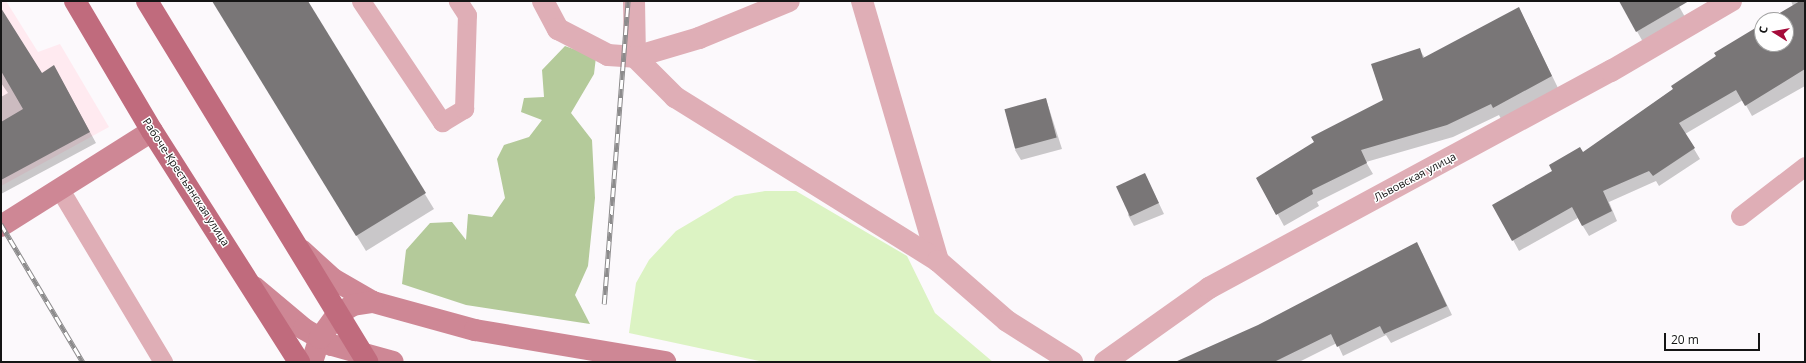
<!DOCTYPE html>
<html>
<head>
<meta charset="utf-8">
<style>
	body { margin:0 }
	#map { position:relative; width:1806px; height:363px; overflow:hidden; background:#fcf9fc; font-family:"Open Sans",sans-serif }
	div>[style] { position:absolute }
	.industrial>* { inset:0; background:#ffeaf0 }
	.green>* { inset:0; background:#dcf3c3 }
	.forest>* { inset:0; background:#b4ca9a }
	.shadow>* { inset:0; background:#0003 }
	.building>* { inset:0; background:#797677; transform-origin:0 0 }
	.lane>* { height:19px; margin:-9.5px; padding:0 9.5px; transform-origin:9.5px; border-radius:9.5px; background:#dfaeb6 }
	.street>* { height:22px; margin:-11px; padding:0 11px; transform-origin:11px; border-radius:11px; background:#dfaeb6 }
	.secondary>* { height:22px; margin:-11px; padding:0 11px; transform-origin:11px; border-radius:11px; background:#ce8795 }
	.primary>* { height:22px; margin:-11px; padding:0 11px; transform-origin:11px; border-radius:11px; background:#c06b7d }
	.rail>* { height:4.5px; margin-top:-2.25px; transform-origin:0; background:repeating-linear-gradient(90deg,#fff 0 9px,#8c8b8c 0 18px); box-sizing:border-box; border-block:1px solid #8c8b8c }
	.secondary-bridge>* { height:22px; margin:-11px; padding:0 11px; transform-origin:11px; border-radius:11px; background:#ce8795 }
	span { translate:-50% -50%; white-space:nowrap; text-align:center; line-height:1.15; -webkit-text-stroke:3px #fff; paint-order:stroke }
	.street-label { font-size:11px; color:#151515 }
	.frame { position:absolute; inset:0; border:2px solid #151515; pointer-events:none }
	.north { position:absolute; left:1754px; top:12px; width:40px; height:40px; box-sizing:border-box; background:#fff; border:1px solid #a1a1a1; border-radius:50%; rotate:281deg; font-size:11px; font-weight:700; line-height:16px; text-align:center; color:#151515 }
	.north::after { content:''; display:block; margin:auto; width:14px; height:18px; background:#a50b3a; clip-path:polygon(50% 0,100% 100%,50% 72%,0 100%) }
	.scale { position:absolute; left:1664px; top:333px; width:96px; height:18px; box-sizing:border-box; border:2px solid #151515; border-top:0; padding-left:5px; font-size:12px; line-height:14px; white-space:nowrap; color:#151515; -webkit-text-stroke:3px #fff; paint-order:stroke }
</style>
</head>
<body>
<div id="map">
	<div class="industrial">
		<div style="clip-path:polygon(1px 1px,6px 1px,38px 52px,60px 44px,109px 127px,1px 186px)"></div>
	</div>
	<div class="green">
		<div style="clip-path:polygon(765px 191px,796px 191px,907px 256px,935px 313px,993px 362px,764px 362px,629px 333px,636px 283px,649px 260px,676px 231px,735px 196px)"></div>
	</div>
	<div class="forest">
		<div style="clip-path:polygon(565px 46px,596px 57px,594px 74px,571px 113px,592px 140px,595px 198px,588px 266px,575px 295px,590px 324px,466px 305px,402px 284px,406px 250px,430px 223px,452px 222px,466px 240px,468px 214px,492px 217px,505px 198px,497px 159px,504px 145px,529px 137px,542px 120px,521px 112px,524px 98px,544px 97px,542px 70px)"></div>
	</div>
	<div class="shadow">
		<div style="clip-path:polygon(213px 1px,307px 1px,434px 209px,366px 251px)"></div>
		<div style="clip-path:polygon(1620px 1px,1676px 1px,1685px 17px,1643px 42px)"></div>
		<div style="clip-path:polygon(1791px 1px,1805px 1px,1805px 86px,1752px 116px,1743px 100px,1685px 134px,1700px 159px,1659px 186px,1656px 181px,1609px 202px,1617px 221px,1589px 236px,1578px 218px,1519px 251px,1513px 240px,1583px 154px,1762px 25px,1762px 44px,1786px 44px,1786px 20px,1770px 20px,1793px 6px)"></div>
		<div style="clip-path:polygon(1519px 8px,1558px 88px,1501px 119px,1499px 115px,1453px 137px,1366px 162px,1373px 174px,1317px 202px,1319px 206px,1284px 226px,1258px 178px,1384px 101px,1419px 49px,1425px 58px)"></div>
		<div style="clip-path:polygon(1px 10px,42px 74px,60px 77px,96px 143px,1px 194px,1px 97px,8px 93px,1px 83px)"></div>
		<div style="clip-path:polygon(1046px 99px,1062px 149px,1021px 160px,1015px 150px)"></div>
		<div style="clip-path:polygon(1145px 174px,1164px 214px,1134px 226px,1128px 215px)"></div>
		<div style="clip-path:polygon(1422px 253px,1452px 315px,1391px 343px,1386px 335px,1343px 356px,1337px 343px,1299px 362px,1182px 362px)"></div>
	</div>
	<div class="building">
		<div style="clip-path:polygon(212px 1px,308px 1px,426px 193px,356px 236px)"></div>
		<div style="clip-path:polygon(1619px 1px,1689px 1px,1636px 32px)"></div>
		<div style="clip-path:polygon(1800px 1px,1805px 1px,1805px 69px,1745px 106px,1736px 90px,1679px 123px,1695px 148px,1653px 176px,1649px 171px,1603px 191px,1612px 211px,1582px 226px,1572px 207px,1512px 241px,1492px 205px,1552px 171px,1549px 165px,1580px 147px,1583px 152px,1673px 89px,1671px 86px,1716px 56px,1714px 53px,1762px 24px,1762px 44px,1786px 44px,1786px 20px,1768px 20px)"></div>
		<div style="clip-path:polygon(1519px 7px,1552px 76px,1493px 108px,1491px 104px,1447px 125px,1361px 150px,1367px 163px,1312px 190px,1313px 194px,1276px 215px,1256px 178px,1314px 142px,1311px 137px,1383px 100px,1371px 64px,1420px 48px,1423px 58px)"></div>
		<div style="clip-path:polygon(1px 8px,42px 73px,54px 65px,90px 132px,1px 180px,1px 122px,23px 109px,1px 71px)"></div>
		<div style="left:1046px;top:98px;width:41px;height:43px;rotate:75deg"></div>
		<div style="left:1145px;top:173px;width:33px;height:32px;rotate:65deg"></div>
		<div style="clip-path:polygon(1417px 242px,1447px 306px,1384px 334px,1380px 326px,1337px 347px,1331px 334px,1274px 362px,1175px 362px,1258px 325px)"></div>
	</div>
	<div class="lane">
		<div style="left:361px;top:1px;width:146px;rotate:56.2deg"></div>
		<div style="left:442px;top:122px;width:26px;rotate:-31deg"></div>
		<div style="left:464px;top:109px;width:94px;rotate:-88.2deg"></div>
		<div style="left:467px;top:15px;width:17px;rotate:-123deg"></div>
		<div style="left:59px;top:188px;width:203px;rotate:59.1deg"></div>
		<div style="left:1740px;top:216px;width:82px;rotate:-37.6deg"></div>
	</div>
	<div class="street">
		<div style="left:543px;top:1px;width:32px;rotate:62deg"></div>
		<div style="left:558px;top:29px;width:56px;rotate:27.5deg"></div>
		<div style="left:608px;top:55px;width:27px;rotate:4deg"></div>
		<div style="left:635px;top:57px;width:67px;rotate:-16.5deg"></div>
		<div style="left:699px;top:38px;width:97px;rotate:-22.3deg"></div>
		<div style="left:634px;top:1px;width:56px;rotate:89deg"></div>
		<div style="left:862px;top:1px;width:271px;rotate:73.7deg"></div>
		<div style="left:635px;top:57px;width:57px;rotate:45deg"></div>
		<div style="left:675px;top:97px;width:310px;rotate:31.9deg"></div>
		<div style="left:938px;top:261px;width:91px;rotate:41deg"></div>
		<div style="left:1007px;top:321px;width:77px;rotate:32.2deg"></div>
		<div style="left:1105px;top:362px;width:128px;rotate:-35.4deg"></div>
		<div style="left:1209px;top:288px;width:457px;rotate:-28.4deg"></div>
		<div style="left:1611px;top:71px;width:139px;rotate:-30.3deg"></div>
	</div>
	<div class="secondary">
		<div style="left:1px;top:226px;width:178px;rotate:-32.2deg"></div>
		<div style="left:301px;top:250px;width:43px;rotate:42.2deg"></div>
		<div style="left:333px;top:279px;width:46px;rotate:29.9deg"></div>
		<div style="left:373px;top:302px;width:106px;rotate:15.4deg"></div>
		<div style="left:254px;top:287px;width:65px;rotate:40deg"></div>
		<div style="left:304px;top:329px;width:32px;rotate:30deg"></div>
		<div style="left:332px;top:345px;width:63px;rotate:15.6deg"></div>
		<div style="left:312px;top:362px;width:25px;rotate:-72deg"></div>
		<div style="left:320px;top:338px;width:29px;rotate:-54deg"></div>
		<div style="left:337px;top:315px;width:19px;rotate:-32deg"></div>
		<div style="left:353px;top:305px;width:20px;rotate:-9deg"></div>
	</div>
	<div class="primary">
		<div style="left:75px;top:1px;width:151px;rotate:59.4deg"></div>
		<div style="left:152px;top:131px;width:274px;rotate:57.5deg"></div>
		<div style="left:147px;top:1px;width:423px;rotate:58.6deg"></div>
	</div>
	<div class="rail">
		<div style="left:1px;top:224px;width:161px;rotate:59.3deg"></div>
		<div style="left:604px;top:304px;width:304px;rotate:-85.5deg"></div>
	</div>
	<div class="secondary-bridge">
		<div style="left:475px;top:330px;width:193px;rotate:9.6deg"></div>
	</div>
	<div class="street-label">
		<span style="left:1415px;top:177px;rotate:-28deg">Львовская улица</span>
		<span style="left:186px;top:182px;rotate:57deg">Рабоче-Крестьянская улица</span>
	</div>
	<div class="frame"></div>
	<div class="north">С</div>
	<div class="scale">20 m</div>
</div>
</body>
</html>
